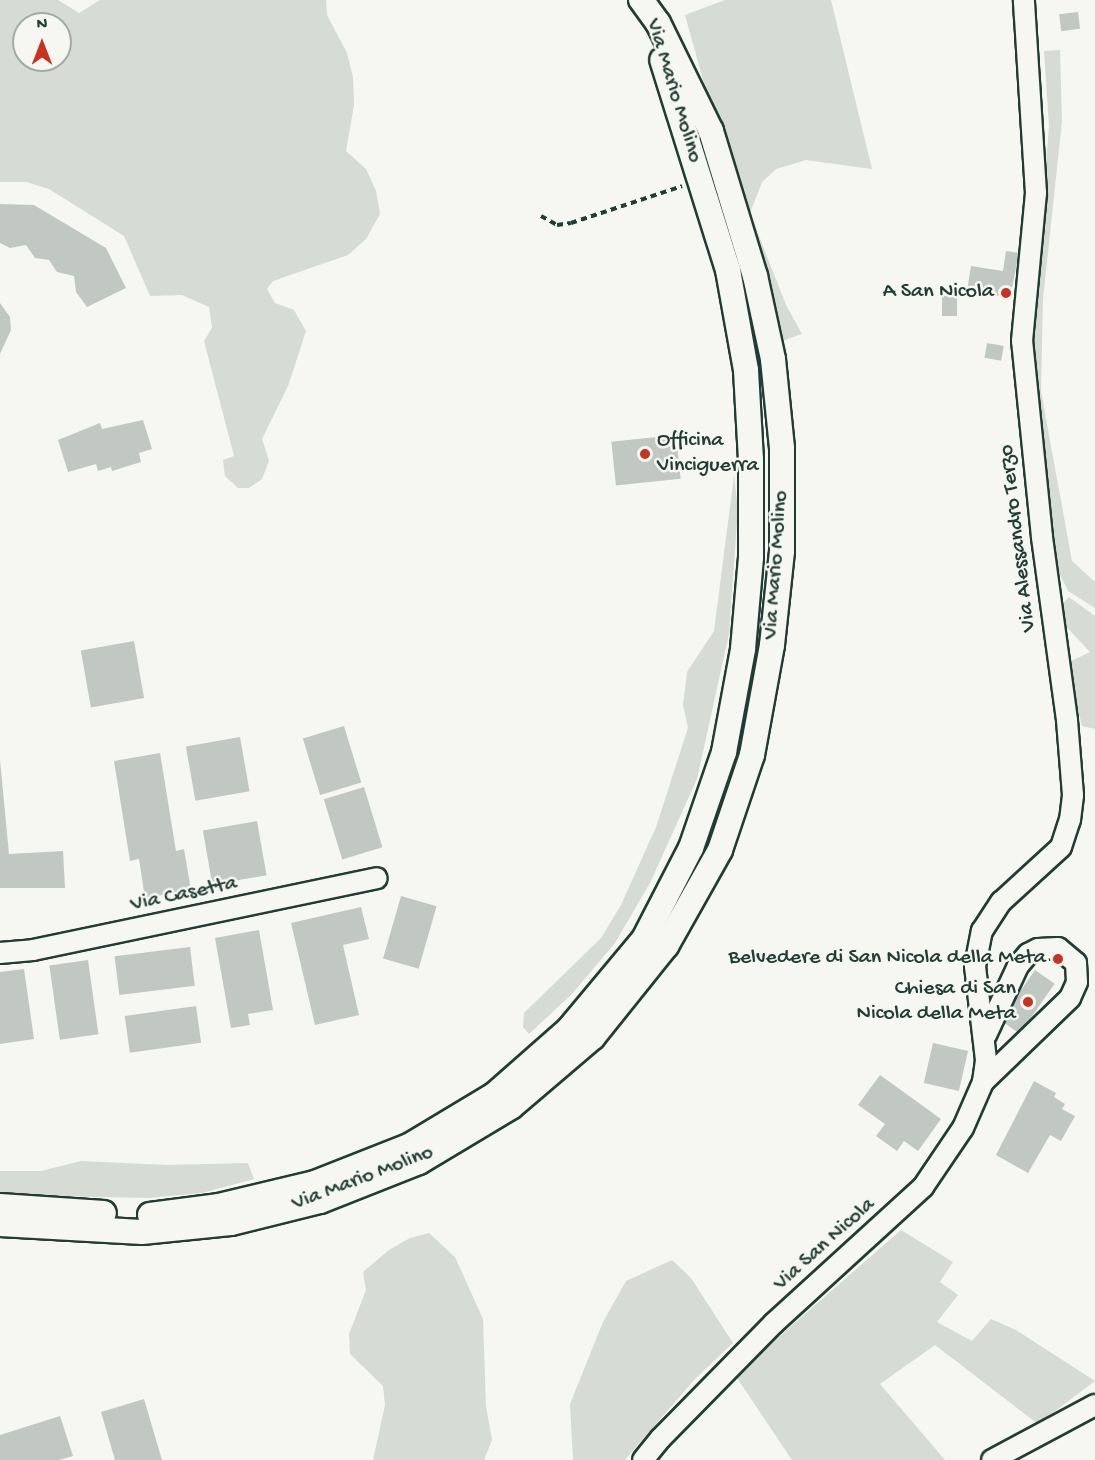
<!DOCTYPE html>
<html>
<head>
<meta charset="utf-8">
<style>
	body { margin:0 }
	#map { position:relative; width:1095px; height:1460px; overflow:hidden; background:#f6f6f2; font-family:"Gochi Hand",sans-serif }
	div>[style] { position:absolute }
	.green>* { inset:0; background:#d6dbd6 }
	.building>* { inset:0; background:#c1c8c3; transform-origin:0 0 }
	.path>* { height:4px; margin-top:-2px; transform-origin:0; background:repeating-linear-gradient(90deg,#1f3d34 0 6px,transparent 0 10.5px) }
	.roads { filter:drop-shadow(2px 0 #1f3d34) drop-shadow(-2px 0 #1f3d34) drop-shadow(0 2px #1f3d34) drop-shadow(0 -2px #1f3d34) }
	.minor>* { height:20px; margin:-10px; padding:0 10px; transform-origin:10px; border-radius:10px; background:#f6f6f2 }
	.major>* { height:24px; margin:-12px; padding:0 12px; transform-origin:12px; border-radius:12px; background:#f6f6f2 }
	.dots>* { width:16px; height:16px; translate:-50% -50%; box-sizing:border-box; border:3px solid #f6f6f2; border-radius:50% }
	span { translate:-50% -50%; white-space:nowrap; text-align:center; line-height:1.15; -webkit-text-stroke:5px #f6f6f2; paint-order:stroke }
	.street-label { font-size:22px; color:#1f3d34 }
	.poi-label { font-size:22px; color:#1f3d34 }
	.right { translate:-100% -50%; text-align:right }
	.left { translate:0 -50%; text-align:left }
	.north { position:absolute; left:12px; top:12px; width:60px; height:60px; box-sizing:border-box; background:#f6f6f2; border:2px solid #a0aca6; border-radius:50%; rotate:0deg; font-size:16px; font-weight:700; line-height:24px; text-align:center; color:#1f3d34 }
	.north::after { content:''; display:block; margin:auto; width:21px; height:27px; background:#c8321e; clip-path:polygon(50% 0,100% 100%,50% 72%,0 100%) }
</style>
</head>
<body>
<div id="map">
	<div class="green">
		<div style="clip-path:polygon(evenodd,0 0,58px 0,79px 13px,100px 0,326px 0,327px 15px,347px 53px,353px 77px,354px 105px,346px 151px,366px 169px,376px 191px,380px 214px,366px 239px,348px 255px,273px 281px,267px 289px,275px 303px,294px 310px,306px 331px,288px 386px,262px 439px,269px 461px,262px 479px,249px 488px,238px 488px,225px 476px,223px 460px,234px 456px,204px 341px,212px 328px,209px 307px,182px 295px,150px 296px,124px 236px,49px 189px,26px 182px,0 182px,0 0,24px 24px,60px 24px,60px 60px,24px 60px,24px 24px)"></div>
		<div style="clip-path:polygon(725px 0,831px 0,872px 169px,806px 160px,776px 169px,762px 182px,750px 213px,786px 305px,802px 334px,776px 343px,685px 15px)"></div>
		<div style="clip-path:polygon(1060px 50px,1062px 121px,1043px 299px,1041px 391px,1072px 561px,1095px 582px,1095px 608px,1068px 591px,1053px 560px,1034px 373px,1032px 338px,1049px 126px,1044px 51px)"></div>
		<div style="clip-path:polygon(734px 476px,738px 509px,729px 634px,697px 779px,650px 883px,615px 943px,572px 994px,529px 1034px,523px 1027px,524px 1013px,601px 938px,621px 905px,656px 827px,688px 728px,683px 705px,687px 672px,714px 631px)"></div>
		<div style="clip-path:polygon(1069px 597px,1095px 616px,1095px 729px,1082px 726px,1067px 663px,1090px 652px,1062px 622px,1063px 603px)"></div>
		<div style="clip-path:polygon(81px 1161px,166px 1165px,248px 1163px,254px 1179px,202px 1193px,148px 1198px,0 1195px,0 1171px,41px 1171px)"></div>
		<div style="clip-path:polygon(901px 1230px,953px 1262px,940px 1282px,958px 1295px,937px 1322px,972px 1341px,991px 1319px,1016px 1330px,1095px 1381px,1038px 1424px,935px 1345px,880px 1384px,945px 1460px,792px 1460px,735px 1375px)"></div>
		<div style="clip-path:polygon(429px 1233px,455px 1257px,483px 1319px,486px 1406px,492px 1440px,484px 1460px,373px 1460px,385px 1405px,383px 1386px,350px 1354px,349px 1334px,366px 1290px,363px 1272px,389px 1250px,410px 1238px)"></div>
		<div style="clip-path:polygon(672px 1260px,691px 1278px,733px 1343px,694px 1380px,625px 1460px,573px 1460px,570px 1404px,603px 1322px,626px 1281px)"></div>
	</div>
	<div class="building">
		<div style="left:1078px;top:12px;width:17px;height:19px;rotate:83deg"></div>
		<div style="clip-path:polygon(0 204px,34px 205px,106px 248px,126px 288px,87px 307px,76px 292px,74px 276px,57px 272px,49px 260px,35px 258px,26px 245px,10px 248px,0 243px)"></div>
		<div style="clip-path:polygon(1006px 251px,1019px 253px,1010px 298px,967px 291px,971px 266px,1003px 271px)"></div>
		<div style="left:942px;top:296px;width:15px;height:20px"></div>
		<div style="clip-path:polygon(0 303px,10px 317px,11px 330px,0 354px)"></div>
		<div style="left:987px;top:343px;width:17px;height:15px;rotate:10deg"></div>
		<div style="clip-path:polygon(143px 420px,152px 449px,139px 453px,141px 462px,112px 471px,111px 467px,98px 471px,96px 464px,68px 472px,58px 440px,100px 423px,102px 429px)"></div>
		<div style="left:676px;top:435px;width:44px;height:65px;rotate:84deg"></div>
		<div style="left:134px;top:641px;width:58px;height:54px;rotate:80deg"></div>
		<div style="left:344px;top:726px;width:59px;height:43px;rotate:73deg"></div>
		<div style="left:240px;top:737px;width:55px;height:55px;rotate:80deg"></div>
		<div style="clip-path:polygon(160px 753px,176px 851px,184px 849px,191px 890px,145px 898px,139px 859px,130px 861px,114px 761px)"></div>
		<div style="clip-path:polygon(0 760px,9px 854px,63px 851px,65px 888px,0 888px)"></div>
		<div style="left:364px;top:787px;width:63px;height:42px;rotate:73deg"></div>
		<div style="left:257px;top:821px;width:55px;height:55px;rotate:80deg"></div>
		<div style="left:401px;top:896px;width:37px;height:65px;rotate:16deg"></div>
		<div style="clip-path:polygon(361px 907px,369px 939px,343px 945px,359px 1015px,315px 1025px,291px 923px)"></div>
		<div style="clip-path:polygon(259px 930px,273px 1010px,248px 1014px,250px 1025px,231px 1028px,215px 938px)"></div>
		<div style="left:190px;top:947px;width:39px;height:76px;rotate:83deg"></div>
		<div style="left:88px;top:960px;width:75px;height:39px;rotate:82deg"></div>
		<div style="clip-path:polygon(24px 969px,34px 1039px,0 1044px,0 972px)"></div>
		<div style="left:1035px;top:970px;width:24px;height:61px;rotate:35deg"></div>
		<div style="left:196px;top:1006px;width:37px;height:72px;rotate:82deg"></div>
		<div style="left:933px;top:1043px;width:36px;height:41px;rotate:13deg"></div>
		<div style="clip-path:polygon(880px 1075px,941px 1119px,918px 1151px,904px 1141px,897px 1151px,876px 1136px,885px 1124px,858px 1105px)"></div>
		<div style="clip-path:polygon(1034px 1081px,1056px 1093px,1054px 1097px,1065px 1104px,1062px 1109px,1075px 1116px,1061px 1141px,1050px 1135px,1028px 1173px,996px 1155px)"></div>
		<div style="clip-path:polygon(144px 1399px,162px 1460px,115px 1460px,101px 1412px)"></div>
		<div style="clip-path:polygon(60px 1416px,73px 1456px,59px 1460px,0 1460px,0 1435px)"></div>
	</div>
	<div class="path">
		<div style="left:541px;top:216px;width:18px;rotate:29deg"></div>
		<div style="left:557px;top:225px;width:14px;rotate:-8deg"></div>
		<div style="left:571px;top:223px;width:117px;rotate:-18.4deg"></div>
	</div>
	<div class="roads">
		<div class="minor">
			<div style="left:0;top:953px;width:33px;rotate:-5deg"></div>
			<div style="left:33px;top:950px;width:351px;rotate:-11.8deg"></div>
			<div style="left:983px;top:1082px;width:121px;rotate:-44deg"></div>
			<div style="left:1070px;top:998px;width:17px;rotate:-66deg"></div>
			<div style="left:1077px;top:982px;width:19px;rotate:-93deg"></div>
			<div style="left:1076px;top:963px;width:23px;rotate:-140deg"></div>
			<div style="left:1058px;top:948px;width:20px;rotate:177deg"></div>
			<div style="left:1038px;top:949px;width:11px;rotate:153deg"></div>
			<div style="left:1028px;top:954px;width:16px;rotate:130deg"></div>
			<div style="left:1018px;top:966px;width:76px;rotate:114.9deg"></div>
			<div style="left:643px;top:1460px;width:27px;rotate:-51deg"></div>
			<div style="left:660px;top:1439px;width:163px;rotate:-45.5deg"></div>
			<div style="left:774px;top:1323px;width:202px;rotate:-42.4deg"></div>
			<div style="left:923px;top:1187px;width:71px;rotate:-55.9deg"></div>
			<div style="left:963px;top:1128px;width:50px;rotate:-66.5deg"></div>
			<div style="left:983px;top:1082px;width:22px;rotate:-82deg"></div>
			<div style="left:986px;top:1060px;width:95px;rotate:-96.7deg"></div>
			<div style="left:975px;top:966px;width:36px;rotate:-79deg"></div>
			<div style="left:982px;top:931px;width:35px;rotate:-57deg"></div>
			<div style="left:1001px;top:902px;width:81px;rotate:-42.5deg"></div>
			<div style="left:1061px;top:847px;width:28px;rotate:-72deg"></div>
			<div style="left:1070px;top:820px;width:25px;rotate:-83deg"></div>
			<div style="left:1073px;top:795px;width:75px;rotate:-94.6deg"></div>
			<div style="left:1067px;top:720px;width:185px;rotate:-97.8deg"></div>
			<div style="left:1042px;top:537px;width:197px;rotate:-95.8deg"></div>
			<div style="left:1022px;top:341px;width:149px;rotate:-84.6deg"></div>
			<div style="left:1036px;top:193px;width:193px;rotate:-93.6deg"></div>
			<div style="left:992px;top:1460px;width:117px;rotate:-28.1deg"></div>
		</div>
		<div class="major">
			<div style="left:0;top:1206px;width:104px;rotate:3.9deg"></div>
			<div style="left:150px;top:1215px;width:70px;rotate:-7.4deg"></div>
			<div style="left:219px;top:1206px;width:99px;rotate:-13.5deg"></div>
			<div style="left:315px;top:1183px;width:101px;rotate:-21.5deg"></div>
			<div style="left:409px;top:1146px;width:99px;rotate:-31deg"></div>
			<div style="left:494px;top:1095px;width:100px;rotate:-41.3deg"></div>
			<div style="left:569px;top:1029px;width:117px;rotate:-50.2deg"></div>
			<div style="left:644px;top:939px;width:102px;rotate:-62.7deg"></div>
			<div style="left:691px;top:848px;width:102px;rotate:-71deg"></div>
			<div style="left:724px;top:752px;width:105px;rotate:-79.5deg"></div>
			<div style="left:743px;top:649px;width:92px;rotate:-85deg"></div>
			<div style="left:751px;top:557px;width:97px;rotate:-90deg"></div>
			<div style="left:751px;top:460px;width:90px;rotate:-93.2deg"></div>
			<div style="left:746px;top:370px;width:102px;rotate:-100.2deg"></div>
			<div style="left:728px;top:270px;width:220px;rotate:-107.4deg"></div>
			<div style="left:0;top:1224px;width:142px;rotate:3.2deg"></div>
			<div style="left:142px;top:1232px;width:89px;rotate:-5.8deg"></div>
			<div style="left:231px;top:1223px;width:92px;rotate:-13.9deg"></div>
			<div style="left:320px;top:1201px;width:106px;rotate:-21.5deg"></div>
			<div style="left:419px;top:1162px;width:107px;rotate:-30.9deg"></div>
			<div style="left:511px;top:1107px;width:108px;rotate:-40.5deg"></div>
			<div style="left:593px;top:1037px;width:117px;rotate:-51.3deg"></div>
			<div style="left:666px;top:946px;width:110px;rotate:-60.6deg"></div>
			<div style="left:720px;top:850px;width:100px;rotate:-71.4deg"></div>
			<div style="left:752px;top:755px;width:112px;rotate:-79.7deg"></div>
			<div style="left:772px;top:645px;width:95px;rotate:-83.9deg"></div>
			<div style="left:782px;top:551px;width:103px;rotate:-90deg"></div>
			<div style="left:782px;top:448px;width:89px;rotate:-95.8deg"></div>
			<div style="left:773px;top:359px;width:85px;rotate:-102.2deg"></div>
			<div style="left:755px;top:276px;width:152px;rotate:-106.9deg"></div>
			<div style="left:711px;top:131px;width:120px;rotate:-116.1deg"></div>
			<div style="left:658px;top:23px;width:29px;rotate:-126deg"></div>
		</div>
	</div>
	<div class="dots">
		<div style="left:1006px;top:293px;background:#c8321e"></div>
		<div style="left:645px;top:454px;background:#c8321e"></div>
		<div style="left:1058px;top:959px;background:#c8321e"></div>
		<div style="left:1028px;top:1002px;background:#c8321e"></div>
	</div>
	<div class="street-label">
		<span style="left:673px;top:91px;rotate:73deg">Via Mario Molino</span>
		<span style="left:1019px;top:538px;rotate:-97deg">Via Alessandro Terzo</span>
		<span style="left:777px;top:565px;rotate:-86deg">Via Mario Molino</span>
		<span style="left:184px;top:895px;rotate:-12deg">Via Casetta</span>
		<span style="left:363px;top:1179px;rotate:-21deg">Via Mario Molino</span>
		<span style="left:825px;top:1245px;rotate:-42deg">Via San Nicola</span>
	</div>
	<div class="poi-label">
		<span class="right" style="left:994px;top:293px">A San Nicola</span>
		<span class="left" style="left:657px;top:454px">Officina<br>Vinciguerra</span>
		<span class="right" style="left:1046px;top:959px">Belvedere di San Nicola della Meta</span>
		<span class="right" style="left:1016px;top:1002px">Chiesa di San<br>Nicola della Meta</span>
	</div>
	<div class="north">N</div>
</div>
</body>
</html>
